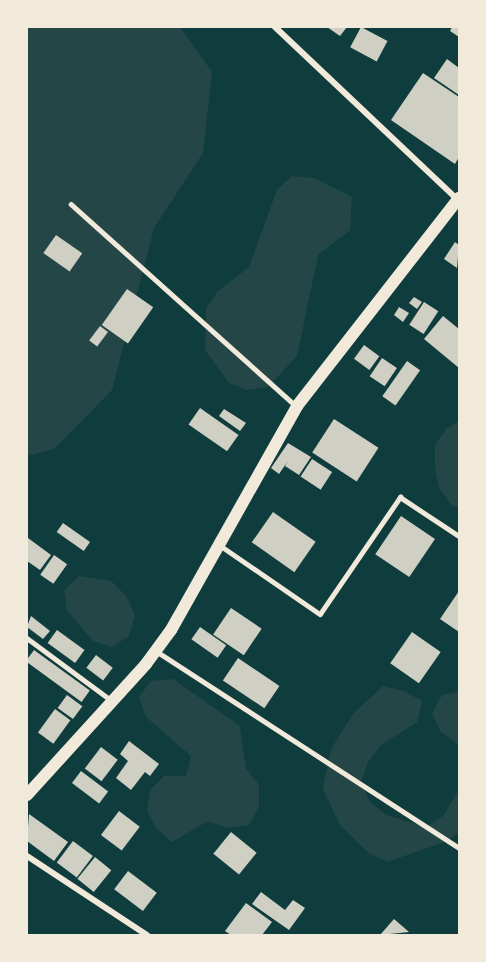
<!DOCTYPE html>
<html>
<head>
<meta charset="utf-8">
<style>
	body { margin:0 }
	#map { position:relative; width:486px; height:962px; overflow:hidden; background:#0f3d3e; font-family:Rubik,sans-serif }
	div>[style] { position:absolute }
	.green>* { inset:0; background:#244646 }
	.building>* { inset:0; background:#cfcfc3; transform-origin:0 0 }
	.service>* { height:4.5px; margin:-2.25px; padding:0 2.25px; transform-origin:2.25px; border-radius:2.25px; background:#f1e9da }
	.minor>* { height:6px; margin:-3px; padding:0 3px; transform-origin:3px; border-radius:3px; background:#f1e9da }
	.secondary>* { height:12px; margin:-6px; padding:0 6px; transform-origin:6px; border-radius:6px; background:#f1e9da }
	span { translate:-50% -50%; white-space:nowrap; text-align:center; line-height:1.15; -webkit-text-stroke:4.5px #f1e9da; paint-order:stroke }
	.frame { position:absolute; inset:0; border:28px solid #f1e9da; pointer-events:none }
</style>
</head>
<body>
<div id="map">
	<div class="green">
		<div style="clip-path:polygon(27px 27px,180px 27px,212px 72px,203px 153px,154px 228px,112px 390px,54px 449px,27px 456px)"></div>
		<div style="clip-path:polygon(292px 176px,314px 178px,352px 197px,350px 230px,318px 255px,297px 356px,268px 387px,247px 390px,229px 383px,205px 350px,206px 309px,217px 292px,249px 267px,277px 190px)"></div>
		<div style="clip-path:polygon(459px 421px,459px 507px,452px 506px,439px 488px,435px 467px,435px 446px,446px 429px)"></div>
		<div style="clip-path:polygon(79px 576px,111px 581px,126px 596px,135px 615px,129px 636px,112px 647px,93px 641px,67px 610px,64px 590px)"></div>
		<div style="clip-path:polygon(173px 679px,240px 726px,246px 769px,259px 785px,259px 807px,249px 825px,227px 828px,208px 821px,172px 842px,157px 829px,147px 811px,150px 790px,164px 776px,186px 776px,191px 756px,146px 717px,139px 697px,151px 681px)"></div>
		<div style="clip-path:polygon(383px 686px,404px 691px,422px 701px,417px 722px,381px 745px,368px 762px,361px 782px,370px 802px,386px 815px,426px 827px,443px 816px,459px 790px,459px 832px,445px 842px,387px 862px,369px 853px,340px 825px,323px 789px,331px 749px,353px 714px)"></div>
		<div style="clip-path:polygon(459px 692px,459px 745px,440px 731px,432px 713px,442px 695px)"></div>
	</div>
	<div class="building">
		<div style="clip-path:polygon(327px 27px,347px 27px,340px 36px)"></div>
		<div style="left:361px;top:27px;width:30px;height:23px;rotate:28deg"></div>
		<div style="clip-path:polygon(452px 27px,459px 27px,459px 37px,450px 31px)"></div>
		<div style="clip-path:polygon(447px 59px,459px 68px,459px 95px,434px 78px)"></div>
		<div style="clip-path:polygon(423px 73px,459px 97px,459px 157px,455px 164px,391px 120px)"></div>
		<div style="left:56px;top:235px;width:32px;height:22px;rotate:35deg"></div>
		<div style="clip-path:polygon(455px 242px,459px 245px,457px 268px,444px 259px)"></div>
		<div style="left:127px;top:289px;width:32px;height:44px;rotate:35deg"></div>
		<div style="clip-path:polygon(414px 297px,422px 302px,417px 309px,409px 303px)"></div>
		<div style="left:424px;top:302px;width:17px;height:27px;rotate:33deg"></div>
		<div style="clip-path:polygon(399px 307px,409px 313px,403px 322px,394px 315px)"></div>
		<div style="clip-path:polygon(443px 316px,459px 329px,459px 368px,424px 339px)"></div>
		<div style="left:100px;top:326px;width:10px;height:18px;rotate:37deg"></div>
		<div style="left:364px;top:345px;width:19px;height:17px;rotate:36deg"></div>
		<div style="left:382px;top:358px;width:18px;height:22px;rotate:34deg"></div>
		<div style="left:407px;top:361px;width:16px;height:43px;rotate:35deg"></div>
		<div style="left:200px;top:408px;width:47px;height:20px;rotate:35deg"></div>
		<div style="clip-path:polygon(224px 409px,246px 423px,240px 431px,219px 416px)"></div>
		<div style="left:334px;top:419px;width:53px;height:40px;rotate:33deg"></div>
		<div style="clip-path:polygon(288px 443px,311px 457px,299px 475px,285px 466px,288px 461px,279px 474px,271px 468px)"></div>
		<div style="left:312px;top:459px;width:24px;height:21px;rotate:33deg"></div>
		<div style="left:273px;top:512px;width:52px;height:37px;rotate:35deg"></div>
		<div style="left:401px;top:516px;width:41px;height:46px;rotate:34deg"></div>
		<div style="left:63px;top:523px;width:33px;height:11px;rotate:35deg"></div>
		<div style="clip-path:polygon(28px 538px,51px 555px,40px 570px,27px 561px)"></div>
		<div style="left:54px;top:555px;width:16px;height:24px;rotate:35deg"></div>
		<div style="clip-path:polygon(459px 591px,459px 632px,440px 619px)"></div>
		<div style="left:231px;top:608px;width:37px;height:32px;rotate:34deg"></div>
		<div style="clip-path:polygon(31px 616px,50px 631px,43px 639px,27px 627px)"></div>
		<div style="left:200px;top:627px;width:32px;height:15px;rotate:35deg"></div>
		<div style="left:57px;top:630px;width:34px;height:16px;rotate:36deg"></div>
		<div style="left:412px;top:632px;width:35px;height:38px;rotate:35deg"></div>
		<div style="left:34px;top:650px;width:69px;height:14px;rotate:36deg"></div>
		<div style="left:96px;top:655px;width:21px;height:16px;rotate:37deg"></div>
		<div style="left:238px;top:658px;width:50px;height:27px;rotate:34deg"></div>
		<div style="left:67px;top:695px;width:19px;height:16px;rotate:36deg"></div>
		<div style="left:55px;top:709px;width:19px;height:29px;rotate:36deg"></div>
		<div style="clip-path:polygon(129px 741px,159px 764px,150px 776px,145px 772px,131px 790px,116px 778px,128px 761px,120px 754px)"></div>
		<div style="left:101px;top:747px;width:21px;height:27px;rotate:37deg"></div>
		<div style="left:81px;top:771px;width:34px;height:15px;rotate:37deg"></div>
		<div style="left:119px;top:811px;width:26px;height:30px;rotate:37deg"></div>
		<div style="clip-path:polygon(29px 814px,68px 842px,54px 861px,27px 841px)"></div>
		<div style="left:231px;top:832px;width:33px;height:28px;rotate:39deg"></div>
		<div style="left:73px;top:841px;width:25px;height:27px;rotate:37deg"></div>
		<div style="left:95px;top:857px;width:21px;height:28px;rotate:39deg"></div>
		<div style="left:128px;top:871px;width:36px;height:23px;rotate:37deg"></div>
		<div style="clip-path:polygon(261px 892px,285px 910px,293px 900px,305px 908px,289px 930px,252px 904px)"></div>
		<div style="clip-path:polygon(246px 903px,272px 922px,262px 935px,231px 935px,225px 931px)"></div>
		<div style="clip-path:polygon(394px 919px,409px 932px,380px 935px)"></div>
	</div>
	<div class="service">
		<div style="left:71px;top:204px;width:301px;rotate:41.9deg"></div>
		<div style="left:221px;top:546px;width:120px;rotate:34.5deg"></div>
		<div style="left:320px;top:614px;width:142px;rotate:-55.6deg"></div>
		<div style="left:400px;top:497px;width:71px;rotate:33.5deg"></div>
		<div style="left:27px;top:638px;width:106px;rotate:36.5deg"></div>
		<div style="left:156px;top:651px;width:361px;rotate:33deg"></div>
	</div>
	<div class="minor">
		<div style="left:275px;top:27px;width:252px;rotate:43.4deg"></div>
		<div style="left:27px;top:856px;width:144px;rotate:33.4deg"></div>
	</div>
	<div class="secondary">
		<div style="left:27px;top:795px;width:177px;rotate:-47.7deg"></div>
		<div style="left:146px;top:664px;width:42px;rotate:-53.7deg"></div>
		<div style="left:171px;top:630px;width:257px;rotate:-60.6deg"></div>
		<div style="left:297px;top:406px;width:264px;rotate:-52.1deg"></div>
	</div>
	<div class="frame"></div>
</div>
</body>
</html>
